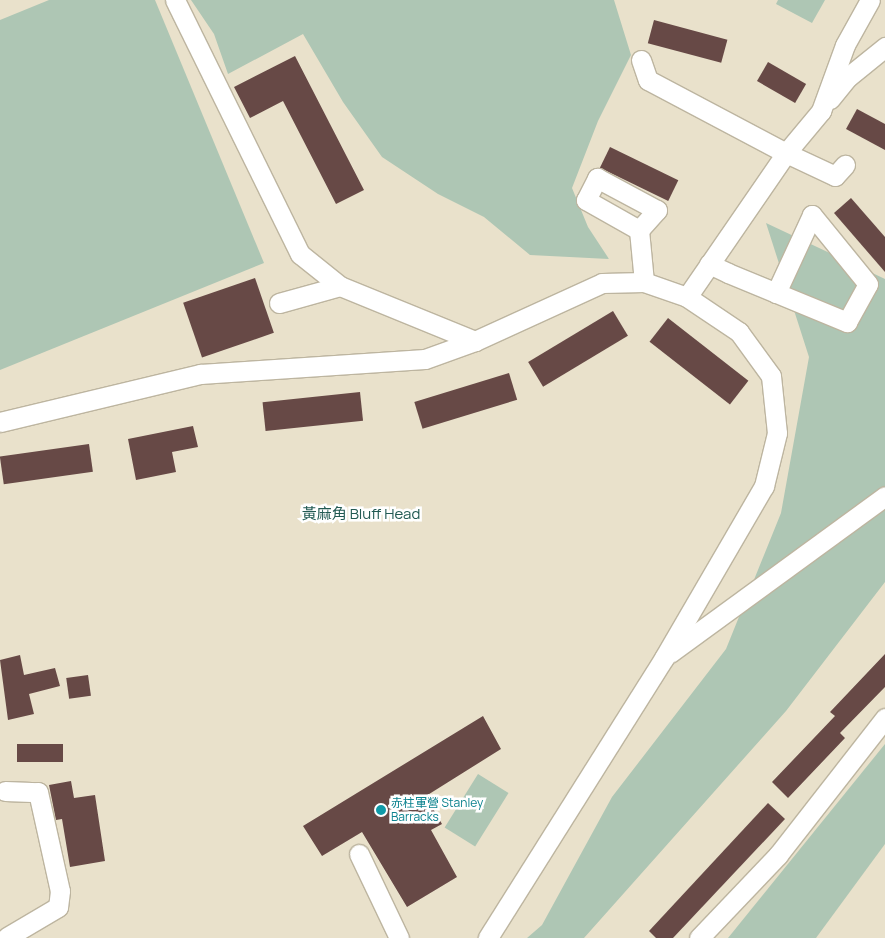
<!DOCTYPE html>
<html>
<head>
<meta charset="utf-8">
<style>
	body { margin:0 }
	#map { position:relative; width:885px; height:938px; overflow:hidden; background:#e9e1cb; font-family:Manrope,"Noto Sans TC",sans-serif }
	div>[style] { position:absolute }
	.green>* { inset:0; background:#aec6b4; transform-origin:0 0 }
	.building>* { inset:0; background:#674946; transform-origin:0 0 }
	.roads { filter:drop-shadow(1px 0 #bdb5a0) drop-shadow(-1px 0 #bdb5a0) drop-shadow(0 1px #bdb5a0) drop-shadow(0 -1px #bdb5a0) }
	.minor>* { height:19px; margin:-9.5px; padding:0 9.5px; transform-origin:9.5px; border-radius:9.5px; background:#fff }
	.dots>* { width:14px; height:14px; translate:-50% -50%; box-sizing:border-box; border:2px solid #fff; border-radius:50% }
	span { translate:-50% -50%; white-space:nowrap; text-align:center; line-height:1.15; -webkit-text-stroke:5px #fff; paint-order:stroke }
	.culture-label { font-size:12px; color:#0d838f }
	.left { translate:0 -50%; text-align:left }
	.quarter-label { font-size:15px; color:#225a53 }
</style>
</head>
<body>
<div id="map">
	<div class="green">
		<div style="clip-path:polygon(49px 0,155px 0,264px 263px,0 370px,0 20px)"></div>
		<div style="clip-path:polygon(191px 0,614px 0,631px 55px,598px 121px,572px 188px,588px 227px,609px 259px,530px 255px,484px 217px,438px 194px,382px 157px,343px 102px,303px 34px,228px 74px,214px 34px)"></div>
		<div style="clip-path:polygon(778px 0,825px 0,812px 23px,776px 4px)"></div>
		<div style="clip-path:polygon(766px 223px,885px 279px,885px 582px,786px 711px,584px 938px,527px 938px,542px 925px,612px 797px,726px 649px,781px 513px,809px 357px)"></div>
		<div style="clip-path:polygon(885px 744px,885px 844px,816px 938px,728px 938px)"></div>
		<div style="left:478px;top:774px;width:36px;height:63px;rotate:32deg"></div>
	</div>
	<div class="building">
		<div style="left:654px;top:20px;width:76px;height:24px;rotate:15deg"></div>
		<div style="clip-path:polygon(295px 56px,364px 190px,336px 204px,283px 101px,250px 118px,234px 87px)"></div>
		<div style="left:768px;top:62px;width:44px;height:22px;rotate:30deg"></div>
		<div style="clip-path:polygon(857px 109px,885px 124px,885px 150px,846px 129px)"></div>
		<div style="left:610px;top:147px;width:76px;height:23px;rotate:26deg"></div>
		<div style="clip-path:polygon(851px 198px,885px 237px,885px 272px,834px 213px)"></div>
		<div style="left:255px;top:278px;width:58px;height:76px;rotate:71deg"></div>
		<div style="left:613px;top:311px;width:29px;height:99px;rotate:59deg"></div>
		<div style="left:668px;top:318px;width:102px;height:30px;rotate:38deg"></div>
		<div style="left:509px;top:373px;width:28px;height:99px;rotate:73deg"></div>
		<div style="left:360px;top:392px;width:29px;height:98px;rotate:84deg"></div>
		<div style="clip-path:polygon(193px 426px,198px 447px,172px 452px,176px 472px,136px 480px,128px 439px)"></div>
		<div style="left:89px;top:444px;width:28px;height:90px;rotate:82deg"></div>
		<div style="clip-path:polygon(885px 654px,885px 687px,840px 733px,845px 738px,788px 798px,772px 782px,835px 716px,830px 712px)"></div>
		<div style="clip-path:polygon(20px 655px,24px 675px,55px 668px,60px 686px,29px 694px,34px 714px,8px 720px,0 660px)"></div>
		<div style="left:88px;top:675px;width:21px;height:22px;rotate:82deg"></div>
		<div style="clip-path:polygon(483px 716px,501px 749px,426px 796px,442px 824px,431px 830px,457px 877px,407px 907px,362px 832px,322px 856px,303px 826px)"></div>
		<div style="left:17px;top:744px;width:46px;height:18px"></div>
		<div style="clip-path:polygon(71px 781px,74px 798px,95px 795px,105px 861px,70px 867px,62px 819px,56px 820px,49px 785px)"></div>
		<div style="clip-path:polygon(768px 803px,785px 819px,673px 938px,656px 938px,649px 931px)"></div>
	</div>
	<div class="roads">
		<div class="minor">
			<div style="left:175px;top:0;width:283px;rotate:63.8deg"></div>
			<div style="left:300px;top:254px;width:51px;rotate:38.7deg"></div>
			<div style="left:340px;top:286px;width:146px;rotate:22.2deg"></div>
			<div style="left:641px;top:60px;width:21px;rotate:71deg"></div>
			<div style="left:648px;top:80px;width:156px;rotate:27.9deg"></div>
			<div style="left:786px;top:153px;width:54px;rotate:25.1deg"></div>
			<div style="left:835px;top:176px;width:15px;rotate:-48deg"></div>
			<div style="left:830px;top:99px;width:28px;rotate:-51deg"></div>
			<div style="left:848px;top:77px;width:48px;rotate:-39deg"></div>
			<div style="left:639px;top:230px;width:61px;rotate:-150.5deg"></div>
			<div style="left:586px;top:200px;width:25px;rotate:-63deg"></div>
			<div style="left:597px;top:178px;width:68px;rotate:28.1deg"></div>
			<div style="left:657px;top:210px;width:27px;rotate:132deg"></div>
			<div style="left:639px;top:230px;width:52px;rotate:84.5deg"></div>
			<div style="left:709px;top:264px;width:21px;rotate:25deg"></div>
			<div style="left:728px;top:273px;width:129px;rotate:22.4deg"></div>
			<div style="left:847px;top:322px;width:43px;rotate:-61.1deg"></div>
			<div style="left:868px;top:284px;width:89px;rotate:-129.1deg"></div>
			<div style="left:812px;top:215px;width:86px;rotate:114.8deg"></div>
			<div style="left:687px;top:297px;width:175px;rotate:-55.5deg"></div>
			<div style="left:786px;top:153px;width:55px;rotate:-50.2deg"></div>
			<div style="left:821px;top:111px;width:70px;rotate:-70deg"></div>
			<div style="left:845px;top:45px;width:51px;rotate:-60.9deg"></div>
			<div style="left:279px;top:303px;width:63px;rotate:-15.6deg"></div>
			<div style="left:0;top:422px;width:206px;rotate:-13.5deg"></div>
			<div style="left:200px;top:374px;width:225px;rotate:-3.8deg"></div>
			<div style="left:425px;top:359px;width:53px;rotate:-19.8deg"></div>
			<div style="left:475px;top:341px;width:140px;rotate:-24.5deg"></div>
			<div style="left:602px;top:283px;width:42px;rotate:-1.4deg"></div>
			<div style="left:644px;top:282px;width:46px;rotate:19.2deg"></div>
			<div style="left:687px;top:297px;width:63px;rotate:33.9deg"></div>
			<div style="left:739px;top:332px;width:54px;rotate:54deg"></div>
			<div style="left:771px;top:376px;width:57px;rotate:84deg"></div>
			<div style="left:777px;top:433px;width:55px;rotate:103.8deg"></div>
			<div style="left:764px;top:486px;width:199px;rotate:120.2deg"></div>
			<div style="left:664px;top:658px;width:331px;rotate:122.2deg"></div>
			<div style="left:670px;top:653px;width:266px;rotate:-36.1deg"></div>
			<div style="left:5px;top:791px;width:33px;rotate:2deg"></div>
			<div style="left:38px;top:792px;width:101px;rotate:77.5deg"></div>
			<div style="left:60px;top:891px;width:16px;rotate:97deg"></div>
			<div style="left:58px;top:907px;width:59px;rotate:149.5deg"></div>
			<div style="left:359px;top:854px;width:93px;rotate:64.5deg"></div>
			<div style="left:699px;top:938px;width:115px;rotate:-46.4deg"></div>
			<div style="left:778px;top:855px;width:174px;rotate:-52deg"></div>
		</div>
	</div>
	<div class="dots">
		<div style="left:381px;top:810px;background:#0f9aa8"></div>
	</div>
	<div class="culture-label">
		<span class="left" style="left:391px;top:810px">赤柱軍營 Stanley<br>Barracks</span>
	</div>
	<div class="quarter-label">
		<span style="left:361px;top:514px">黃麻角 Bluff Head</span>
	</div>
</div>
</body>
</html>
